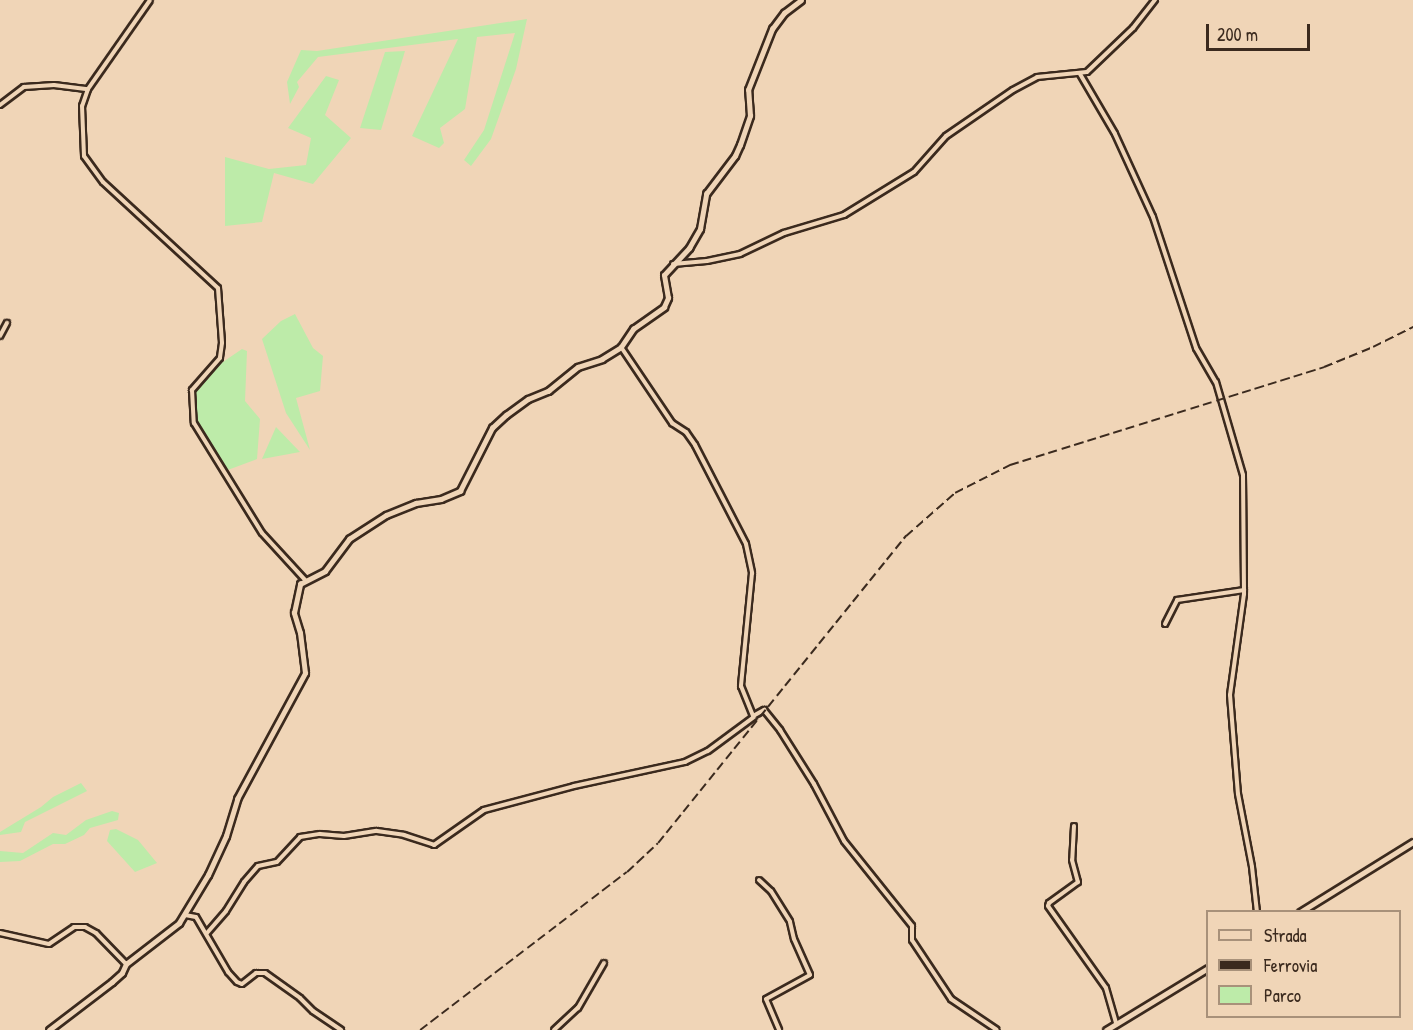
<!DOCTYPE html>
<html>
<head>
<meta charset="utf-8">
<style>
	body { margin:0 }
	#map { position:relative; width:1413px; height:1030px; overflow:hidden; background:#f0d5b7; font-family:"Patrick Hand",sans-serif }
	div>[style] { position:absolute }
	.green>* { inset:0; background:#bdeba9 }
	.roads { filter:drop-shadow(2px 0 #3b2a1e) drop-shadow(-2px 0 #3b2a1e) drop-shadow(0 2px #3b2a1e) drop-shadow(0 -2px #3b2a1e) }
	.minor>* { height:4px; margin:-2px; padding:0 2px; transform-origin:2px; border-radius:2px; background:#f0d5b7 }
	.tertiary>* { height:4.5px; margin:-2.25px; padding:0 2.25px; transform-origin:2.25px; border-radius:2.25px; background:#f0d5b7 }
	.secondary>* { height:5px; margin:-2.5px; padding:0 2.5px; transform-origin:2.5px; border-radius:2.5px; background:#f0d5b7 }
	.rail>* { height:1.5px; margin-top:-0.75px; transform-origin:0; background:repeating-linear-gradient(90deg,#3b2a1e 0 9px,transparent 0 13.5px) }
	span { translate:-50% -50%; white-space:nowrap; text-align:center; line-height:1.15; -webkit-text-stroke:4.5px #f0d5b7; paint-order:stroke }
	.legend { position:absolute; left:1206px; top:910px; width:195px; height:108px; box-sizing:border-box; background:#f0d5b7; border:2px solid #a8917a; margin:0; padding:8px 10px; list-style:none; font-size:18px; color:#3b2a1e }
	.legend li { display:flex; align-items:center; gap:12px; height:30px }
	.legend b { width:30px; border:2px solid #a8917a }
	.scale { position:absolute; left:1206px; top:24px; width:104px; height:27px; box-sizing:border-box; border:3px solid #3b2a1e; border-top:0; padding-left:8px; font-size:18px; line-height:21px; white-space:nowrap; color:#3b2a1e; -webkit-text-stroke:4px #f0d5b7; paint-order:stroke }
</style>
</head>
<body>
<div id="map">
	<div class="green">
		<div style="clip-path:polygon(527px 19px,516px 69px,491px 139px,471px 166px,464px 160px,484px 130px,515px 33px,477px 37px,465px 109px,440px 128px,444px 143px,439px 148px,412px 136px,458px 39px,318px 57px,297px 82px,299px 87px,290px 104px,287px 82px,301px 50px,317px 51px)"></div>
		<div style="clip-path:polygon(405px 51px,381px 130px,360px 128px,385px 52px)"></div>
		<div style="clip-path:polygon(326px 76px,339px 80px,325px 115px,351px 138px,313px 184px,274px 173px,262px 222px,225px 226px,225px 157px,269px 169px,306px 165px,311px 138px,288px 128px)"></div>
		<div style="clip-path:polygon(295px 314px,313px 348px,323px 356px,320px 391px,296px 398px,310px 450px,286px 413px,262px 339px,281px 321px)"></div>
		<div style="clip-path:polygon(242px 349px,247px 351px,245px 401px,260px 419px,257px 459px,225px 471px,195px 425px,195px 393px,220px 364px)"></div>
		<div style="clip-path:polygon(276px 427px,300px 452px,262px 459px)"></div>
		<div style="clip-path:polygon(81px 783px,87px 791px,25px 822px,21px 832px,0 835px,0 832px,41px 807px,53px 797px)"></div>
		<div style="clip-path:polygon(112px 811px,119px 813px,118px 820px,90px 828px,84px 835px,65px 844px,53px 844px,20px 861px,0 862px,0 851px,23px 853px,53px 833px,66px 835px,86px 820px)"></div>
		<div style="clip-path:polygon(116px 829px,138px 840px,157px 863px,135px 872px,107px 841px,110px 830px)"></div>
	</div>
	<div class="roads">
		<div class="minor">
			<div style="left:1080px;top:74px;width:69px;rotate:59.7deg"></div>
			<div style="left:1115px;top:134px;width:91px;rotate:65.4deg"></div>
			<div style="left:1153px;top:217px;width:138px;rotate:71.8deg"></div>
			<div style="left:1196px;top:348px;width:39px;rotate:60deg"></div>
			<div style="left:1216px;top:382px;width:97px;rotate:73.8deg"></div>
			<div style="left:1243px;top:475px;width:119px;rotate:89.5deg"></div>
			<div style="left:1244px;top:594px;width:102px;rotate:97.9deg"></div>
			<div style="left:1230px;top:695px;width:99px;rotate:85.4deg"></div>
			<div style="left:1238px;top:794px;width:74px;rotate:79.1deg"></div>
			<div style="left:1252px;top:867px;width:45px;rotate:83.7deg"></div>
			<div style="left:88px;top:89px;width:18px;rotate:109deg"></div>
			<div style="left:82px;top:106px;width:50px;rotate:87.7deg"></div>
			<div style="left:84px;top:156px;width:32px;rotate:54deg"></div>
			<div style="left:103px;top:182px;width:156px;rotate:42.7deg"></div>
			<div style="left:218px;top:288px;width:55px;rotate:85.8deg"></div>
			<div style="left:222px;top:343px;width:15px;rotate:98deg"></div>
			<div style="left:220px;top:358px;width:43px;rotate:131.2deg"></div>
			<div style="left:192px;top:390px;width:33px;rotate:87deg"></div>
			<div style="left:194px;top:423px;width:129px;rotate:58.3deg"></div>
			<div style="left:262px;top:533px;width:64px;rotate:47.5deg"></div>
			<div style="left:0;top:105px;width:30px;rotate:-37deg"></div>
			<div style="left:24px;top:87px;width:30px;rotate:-4deg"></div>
			<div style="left:54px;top:85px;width:34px;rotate:7deg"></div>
			<div style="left:88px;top:89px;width:108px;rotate:-55.1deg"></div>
			<div style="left:673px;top:264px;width:34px;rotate:-5deg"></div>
			<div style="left:707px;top:261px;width:34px;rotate:-12deg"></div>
			<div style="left:740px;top:254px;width:49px;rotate:-25.5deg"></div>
			<div style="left:784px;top:233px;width:63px;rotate:-16.7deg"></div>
			<div style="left:844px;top:215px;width:82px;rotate:-31.6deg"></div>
			<div style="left:914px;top:172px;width:48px;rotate:-48.4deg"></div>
			<div style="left:946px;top:136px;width:81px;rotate:-34.5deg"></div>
			<div style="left:1013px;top:90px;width:27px;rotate:-28deg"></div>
			<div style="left:1037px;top:77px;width:50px;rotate:-5.7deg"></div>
			<div style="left:1087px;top:72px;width:64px;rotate:-43.7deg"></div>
			<div style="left:1133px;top:28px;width:36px;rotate:-52deg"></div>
			<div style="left:0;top:336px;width:15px;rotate:-62deg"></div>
			<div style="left:621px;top:347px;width:92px;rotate:56.1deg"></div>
			<div style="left:672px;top:423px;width:17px;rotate:33deg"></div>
			<div style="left:686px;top:432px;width:16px;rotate:55deg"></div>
			<div style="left:695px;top:445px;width:111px;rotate:62.7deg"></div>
			<div style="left:746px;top:544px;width:30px;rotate:78deg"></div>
			<div style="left:752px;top:573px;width:114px;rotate:95.6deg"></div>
			<div style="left:741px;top:686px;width:32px;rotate:68deg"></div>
			<div style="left:753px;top:716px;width:13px;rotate:-29deg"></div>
			<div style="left:764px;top:710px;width:26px;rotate:51deg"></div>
			<div style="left:780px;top:730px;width:64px;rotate:57.8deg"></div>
			<div style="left:814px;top:784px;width:64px;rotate:62.2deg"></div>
			<div style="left:844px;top:841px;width:109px;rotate:51.3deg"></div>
			<div style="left:912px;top:926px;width:14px;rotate:90deg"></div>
			<div style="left:912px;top:940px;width:71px;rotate:56.5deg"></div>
			<div style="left:951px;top:999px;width:55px;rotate:34deg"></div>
			<div style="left:1165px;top:624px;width:27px;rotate:-63deg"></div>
			<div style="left:1177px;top:600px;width:68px;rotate:-8.5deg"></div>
			<div style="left:1074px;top:826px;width:34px;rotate:93deg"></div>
			<div style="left:1072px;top:860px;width:23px;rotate:75deg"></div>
			<div style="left:1078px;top:882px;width:36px;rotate:144deg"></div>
			<div style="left:1049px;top:903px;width:3px;rotate:108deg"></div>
			<div style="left:1048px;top:906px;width:100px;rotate:54.7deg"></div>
			<div style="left:1106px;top:988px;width:37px;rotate:74deg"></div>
			<div style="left:759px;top:880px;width:16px;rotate:43deg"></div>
			<div style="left:771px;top:891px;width:36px;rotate:58deg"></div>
			<div style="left:790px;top:922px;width:17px;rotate:77deg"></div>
			<div style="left:794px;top:939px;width:39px;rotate:66deg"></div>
			<div style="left:810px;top:975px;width:50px;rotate:151.4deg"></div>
			<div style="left:766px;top:999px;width:34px;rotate:67deg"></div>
			<div style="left:185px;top:915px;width:11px;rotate:10deg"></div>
			<div style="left:196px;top:917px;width:64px;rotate:59.8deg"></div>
			<div style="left:228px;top:972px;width:13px;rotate:48deg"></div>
			<div style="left:237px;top:982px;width:5px;rotate:22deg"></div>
			<div style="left:242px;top:984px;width:18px;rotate:-38deg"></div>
			<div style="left:256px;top:973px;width:9px"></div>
			<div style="left:265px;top:973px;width:43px;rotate:35.5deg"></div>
			<div style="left:300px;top:998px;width:18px;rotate:45deg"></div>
			<div style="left:313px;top:1011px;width:34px;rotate:34deg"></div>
			<div style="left:0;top:933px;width:50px;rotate:12.7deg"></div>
			<div style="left:49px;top:944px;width:30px;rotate:-34deg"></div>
			<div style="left:74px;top:927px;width:11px"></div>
			<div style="left:85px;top:927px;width:13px;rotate:29deg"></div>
			<div style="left:96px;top:933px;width:43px;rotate:45.9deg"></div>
			<div style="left:207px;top:933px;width:29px;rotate:-49deg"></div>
			<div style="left:226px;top:911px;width:34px;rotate:-58deg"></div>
			<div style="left:244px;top:882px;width:21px;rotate:-49deg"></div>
			<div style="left:258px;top:866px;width:19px;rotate:-12deg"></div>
			<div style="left:277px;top:862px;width:34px;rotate:-47deg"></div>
			<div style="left:300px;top:837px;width:20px;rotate:-9deg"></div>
			<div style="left:320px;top:834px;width:24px;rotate:5deg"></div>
			<div style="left:344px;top:836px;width:33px;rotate:-9deg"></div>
			<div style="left:377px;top:831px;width:27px;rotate:8deg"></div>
			<div style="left:404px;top:835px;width:32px;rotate:18deg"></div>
			<div style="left:434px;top:845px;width:61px;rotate:-35deg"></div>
			<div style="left:484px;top:810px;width:93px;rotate:-14.9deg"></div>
			<div style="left:574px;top:786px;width:114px;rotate:-12.2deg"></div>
			<div style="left:685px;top:762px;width:25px;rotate:-26deg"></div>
			<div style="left:708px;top:751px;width:57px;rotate:-36.5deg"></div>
			<div style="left:554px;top:1030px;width:33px;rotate:-43deg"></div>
			<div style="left:578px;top:1008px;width:52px;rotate:-60deg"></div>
		</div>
		<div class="tertiary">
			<div style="left:49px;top:1030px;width:79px;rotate:-37.3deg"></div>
			<div style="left:112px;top:982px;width:13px;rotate:-42deg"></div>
			<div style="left:122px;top:973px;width:10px;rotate:-66deg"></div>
			<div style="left:126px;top:964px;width:67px;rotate:-37.7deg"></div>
			<div style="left:179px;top:923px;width:56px;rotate:-58.9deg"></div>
			<div style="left:208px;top:875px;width:43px;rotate:-65.2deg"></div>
			<div style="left:226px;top:836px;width:39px;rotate:-73deg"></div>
			<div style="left:237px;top:799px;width:143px;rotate:-61.6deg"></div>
			<div style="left:305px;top:673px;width:40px;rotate:-97.1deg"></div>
			<div style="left:300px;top:633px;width:21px;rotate:-107deg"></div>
			<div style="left:294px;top:613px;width:30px;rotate:-78deg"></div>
			<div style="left:300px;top:584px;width:28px;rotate:-27deg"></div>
			<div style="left:325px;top:571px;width:40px;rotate:-53deg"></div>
			<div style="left:349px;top:539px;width:44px;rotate:-33deg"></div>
			<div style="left:386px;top:515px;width:32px;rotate:-22deg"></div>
			<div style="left:416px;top:503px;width:25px;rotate:-9deg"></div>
			<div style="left:441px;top:499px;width:21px;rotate:-23deg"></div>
			<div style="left:460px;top:491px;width:71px;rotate:-63.1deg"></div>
			<div style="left:492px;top:428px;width:19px;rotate:-43deg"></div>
			<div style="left:506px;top:415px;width:27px;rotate:-36deg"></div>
			<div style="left:528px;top:399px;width:22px;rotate:-22deg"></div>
			<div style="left:548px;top:391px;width:38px;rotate:-39deg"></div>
			<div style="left:578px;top:367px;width:25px;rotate:-18deg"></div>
			<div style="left:602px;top:359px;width:22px;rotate:-32deg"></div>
			<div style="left:621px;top:347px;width:22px;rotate:-56deg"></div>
			<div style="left:633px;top:329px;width:38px;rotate:-35deg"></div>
			<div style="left:664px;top:307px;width:10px;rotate:-66deg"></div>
			<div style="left:668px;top:298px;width:23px;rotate:-100deg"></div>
			<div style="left:664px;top:275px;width:37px;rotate:-47deg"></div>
			<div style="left:689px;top:248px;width:22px;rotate:-60deg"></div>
			<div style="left:700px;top:229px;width:36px;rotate:-80deg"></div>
			<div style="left:706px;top:194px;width:48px;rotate:-52.7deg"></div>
			<div style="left:735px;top:156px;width:12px;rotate:-66deg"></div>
			<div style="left:740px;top:145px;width:31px;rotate:-71deg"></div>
			<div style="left:750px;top:116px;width:26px;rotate:-94deg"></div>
			<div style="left:748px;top:90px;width:66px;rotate:-68.5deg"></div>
			<div style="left:772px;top:29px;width:20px;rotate:-53deg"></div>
			<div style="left:784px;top:13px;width:21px;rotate:-37deg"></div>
		</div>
		<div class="secondary">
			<div style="left:1300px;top:912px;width:133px;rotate:-31.8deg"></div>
			<div style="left:1106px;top:1030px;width:119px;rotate:-31.3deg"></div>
		</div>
	</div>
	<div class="rail">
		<div style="left:420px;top:1030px;width:260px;rotate:-37.4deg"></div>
		<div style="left:627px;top:872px;width:42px;rotate:-43.1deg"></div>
		<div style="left:658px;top:843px;width:395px;rotate:-51.1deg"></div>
		<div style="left:906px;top:536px;width:65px;rotate:-41.3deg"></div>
		<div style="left:955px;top:493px;width:62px;rotate:-27deg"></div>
		<div style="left:1010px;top:465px;width:329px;rotate:-17.3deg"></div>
		<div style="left:1324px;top:367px;width:53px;rotate:-22.2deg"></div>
		<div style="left:1373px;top:347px;width:45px;rotate:-26.6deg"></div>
	</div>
	<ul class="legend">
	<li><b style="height:8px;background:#f0d5b7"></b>Strada</li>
	<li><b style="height:8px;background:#3b2a1e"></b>Ferrovia</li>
	<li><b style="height:16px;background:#bdeba9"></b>Parco</li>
	</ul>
	<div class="scale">200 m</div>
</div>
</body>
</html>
